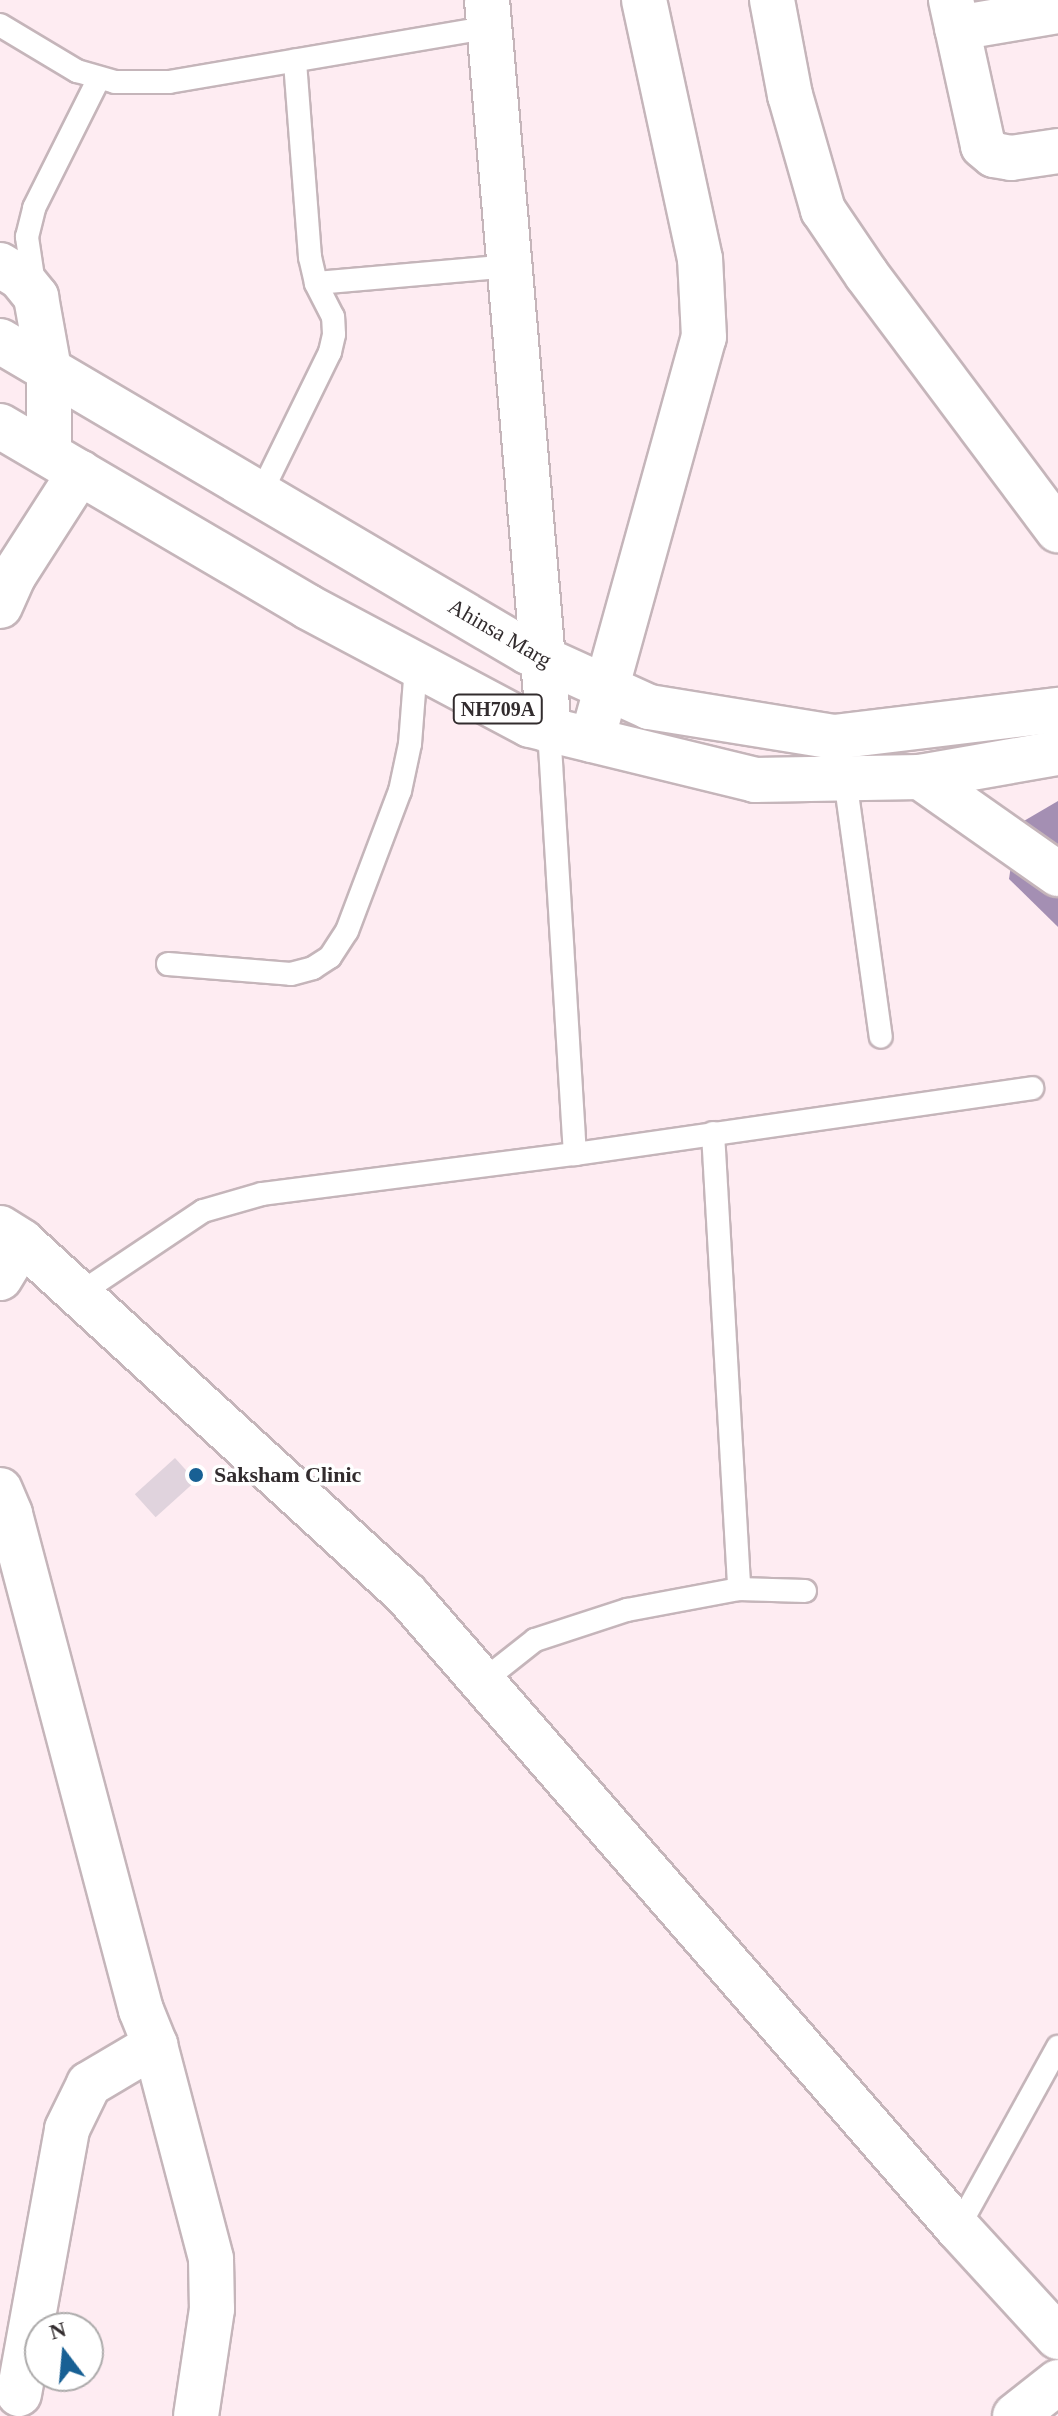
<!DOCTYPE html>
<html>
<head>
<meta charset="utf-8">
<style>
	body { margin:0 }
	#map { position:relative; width:1058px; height:2416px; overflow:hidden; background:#feecf2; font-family:"Times New Roman",serif }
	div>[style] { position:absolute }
	.water>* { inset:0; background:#a48fb3 }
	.building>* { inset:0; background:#e0d3dd; transform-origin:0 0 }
	.roads { filter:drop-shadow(2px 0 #c5b5ba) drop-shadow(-2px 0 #c5b5ba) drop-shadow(0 2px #c5b5ba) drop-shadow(0 -2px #c5b5ba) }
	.service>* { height:22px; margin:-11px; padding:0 11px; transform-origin:11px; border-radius:11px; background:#fff }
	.minor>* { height:44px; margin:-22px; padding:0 22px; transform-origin:22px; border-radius:22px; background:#fff }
	.tertiary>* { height:44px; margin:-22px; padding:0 22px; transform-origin:22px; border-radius:22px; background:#fff }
	.trunk>* { height:44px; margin:-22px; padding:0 22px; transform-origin:22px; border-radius:22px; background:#fff }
	.dots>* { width:22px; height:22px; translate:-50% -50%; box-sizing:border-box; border:4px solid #fff; border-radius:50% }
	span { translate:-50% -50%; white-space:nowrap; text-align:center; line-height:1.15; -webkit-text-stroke:7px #fff; paint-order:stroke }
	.shield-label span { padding:2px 6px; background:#fff; border:2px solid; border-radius:6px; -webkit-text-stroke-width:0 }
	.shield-label { font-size:20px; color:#322c2e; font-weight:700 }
	.street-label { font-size:22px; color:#322c2e }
	.poi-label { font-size:22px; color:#322c2e; font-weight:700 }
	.left { translate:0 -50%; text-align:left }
	.north { position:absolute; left:24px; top:2312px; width:80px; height:80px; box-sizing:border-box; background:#fff; border:2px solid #adabab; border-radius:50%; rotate:344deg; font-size:22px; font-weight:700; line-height:32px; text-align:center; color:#322c2e }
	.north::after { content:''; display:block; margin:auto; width:28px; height:36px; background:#186094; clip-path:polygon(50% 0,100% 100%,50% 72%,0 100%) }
</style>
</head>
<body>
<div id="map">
	<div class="water">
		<div style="clip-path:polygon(1058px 801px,1058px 927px,1009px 879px,1017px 825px)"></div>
	</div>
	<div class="building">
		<div style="left:175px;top:1458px;width:31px;height:54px;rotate:48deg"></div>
	</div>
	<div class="roads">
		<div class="service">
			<div style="left:0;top:25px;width:90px;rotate:30.9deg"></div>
			<div style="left:77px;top:71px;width:40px;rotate:16deg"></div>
			<div style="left:115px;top:82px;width:54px"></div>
			<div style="left:169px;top:82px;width:326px;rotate:-9.7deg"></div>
			<div style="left:316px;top:283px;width:196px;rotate:-5deg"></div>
			<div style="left:34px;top:284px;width:48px;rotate:-98.5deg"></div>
			<div style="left:27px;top:237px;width:30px;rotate:-76deg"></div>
			<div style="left:34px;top:208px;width:145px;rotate:-63.4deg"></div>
			<div style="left:261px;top:493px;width:157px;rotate:-63.9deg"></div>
			<div style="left:330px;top:352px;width:18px;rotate:-77deg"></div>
			<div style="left:334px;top:334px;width:17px;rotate:-93deg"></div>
			<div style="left:333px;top:317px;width:38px;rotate:-117deg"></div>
			<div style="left:316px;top:283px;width:27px;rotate:-103deg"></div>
			<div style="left:310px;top:257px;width:197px;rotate:-94.4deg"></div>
			<div style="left:549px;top:730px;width:425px;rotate:86.5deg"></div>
			<div style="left:845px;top:779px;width:260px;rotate:82.1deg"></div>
			<div style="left:168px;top:964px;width:123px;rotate:4.6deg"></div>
			<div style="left:291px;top:974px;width:23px;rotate:-15deg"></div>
			<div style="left:313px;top:968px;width:20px;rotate:-33deg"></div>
			<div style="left:330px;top:957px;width:31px;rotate:-57deg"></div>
			<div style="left:347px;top:931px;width:150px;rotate:-69.3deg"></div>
			<div style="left:400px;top:791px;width:48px;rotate:-78deg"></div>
			<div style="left:410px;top:744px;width:78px;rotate:-85.6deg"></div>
			<div style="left:713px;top:1133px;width:457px;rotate:86.7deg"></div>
			<div style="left:79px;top:1294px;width:149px;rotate:-33.8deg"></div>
			<div style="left:203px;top:1211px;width:61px;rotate:-16.1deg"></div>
			<div style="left:262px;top:1194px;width:316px;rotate:-7.3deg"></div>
			<div style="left:575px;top:1154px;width:462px;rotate:-8.2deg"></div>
			<div style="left:483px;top:1681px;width:66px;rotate:-38.3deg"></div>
			<div style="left:535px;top:1640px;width:97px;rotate:-18.1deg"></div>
			<div style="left:627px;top:1610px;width:114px;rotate:-10.6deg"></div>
			<div style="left:739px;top:1589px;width:66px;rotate:1.7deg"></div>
			<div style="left:958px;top:2228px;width:207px;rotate:-61.1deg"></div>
		</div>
		<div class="minor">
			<div style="left:487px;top:0;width:733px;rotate:85.15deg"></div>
			<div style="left:772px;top:0;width:97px;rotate:79.3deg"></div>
			<div style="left:790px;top:95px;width:120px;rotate:74deg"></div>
			<div style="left:823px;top:210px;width:78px;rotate:55.9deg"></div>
			<div style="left:867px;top:275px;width:319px;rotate:53.2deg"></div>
			<div style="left:951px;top:0;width:149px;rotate:77.6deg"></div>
			<div style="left:983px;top:146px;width:14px;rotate:39deg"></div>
			<div style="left:994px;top:155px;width:17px;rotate:10deg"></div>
			<div style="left:1011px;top:158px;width:48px;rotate:-8.5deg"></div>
			<div style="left:957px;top:28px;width:102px;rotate:-9.6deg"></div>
			<div style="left:0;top:265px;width:23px;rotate:31deg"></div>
			<div style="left:20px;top:277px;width:26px;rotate:51deg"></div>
			<div style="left:36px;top:297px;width:73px;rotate:79.8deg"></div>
			<div style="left:49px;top:369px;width:85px;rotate:90deg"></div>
			<div style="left:0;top:606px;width:34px;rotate:-66deg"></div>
			<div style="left:14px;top:575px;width:122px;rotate:-57.3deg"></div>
			<div style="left:592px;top:740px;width:418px;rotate:-74.5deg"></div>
			<div style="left:704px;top:337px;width:78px;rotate:-92.9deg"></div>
			<div style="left:700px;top:259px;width:265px;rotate:-102.2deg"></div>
			<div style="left:920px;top:777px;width:169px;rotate:35.1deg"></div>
			<div style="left:0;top:1278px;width:42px;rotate:-58.6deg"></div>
			<div style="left:0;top:1490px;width:26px;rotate:67deg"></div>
			<div style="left:10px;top:1514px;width:513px;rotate:75.21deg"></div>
			<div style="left:141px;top:2010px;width:38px;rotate:68deg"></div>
			<div style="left:155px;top:2045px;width:221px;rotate:75.3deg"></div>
			<div style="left:211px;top:2259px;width:50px;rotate:88.9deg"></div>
			<div style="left:212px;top:2309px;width:108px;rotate:98.5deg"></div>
			<div style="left:19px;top:2394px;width:269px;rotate:-79.7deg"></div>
			<div style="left:67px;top:2129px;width:50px;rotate:-63.9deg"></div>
			<div style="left:89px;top:2084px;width:77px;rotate:-30.6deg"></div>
			<div style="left:1015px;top:2416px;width:55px;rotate:-38.3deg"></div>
		</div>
		<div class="tertiary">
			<div style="left:0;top:1228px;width:26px;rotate:32deg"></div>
			<div style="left:22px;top:1242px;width:521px;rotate:42.51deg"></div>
			<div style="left:406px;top:1594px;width:841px;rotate:48.96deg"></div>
			<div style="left:958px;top:2228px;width:148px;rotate:47.5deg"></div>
		</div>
		<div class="trunk">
			<div style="left:0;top:341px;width:613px;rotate:30.5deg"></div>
			<div style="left:528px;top:652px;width:133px;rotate:24.4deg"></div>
			<div style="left:649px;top:707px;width:187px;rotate:9.2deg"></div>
			<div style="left:834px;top:737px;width:226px;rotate:-6.9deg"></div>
			<div style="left:0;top:426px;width:357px;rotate:30.4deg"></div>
			<div style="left:308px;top:607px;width:251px;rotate:28deg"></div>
			<div style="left:530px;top:725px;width:232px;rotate:13.7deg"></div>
			<div style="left:755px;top:780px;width:165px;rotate:-1deg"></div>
			<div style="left:920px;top:777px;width:140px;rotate:-9.9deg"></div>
		</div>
	</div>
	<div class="dots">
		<div style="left:196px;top:1475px;background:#186094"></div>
	</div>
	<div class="shield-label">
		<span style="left:498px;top:709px">NH709A</span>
	</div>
	<div class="street-label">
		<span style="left:500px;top:633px;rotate:30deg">Ahinsa Marg</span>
	</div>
	<div class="poi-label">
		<span class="left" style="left:214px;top:1475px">Saksham Clinic</span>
	</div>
	<div class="north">N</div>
</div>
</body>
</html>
